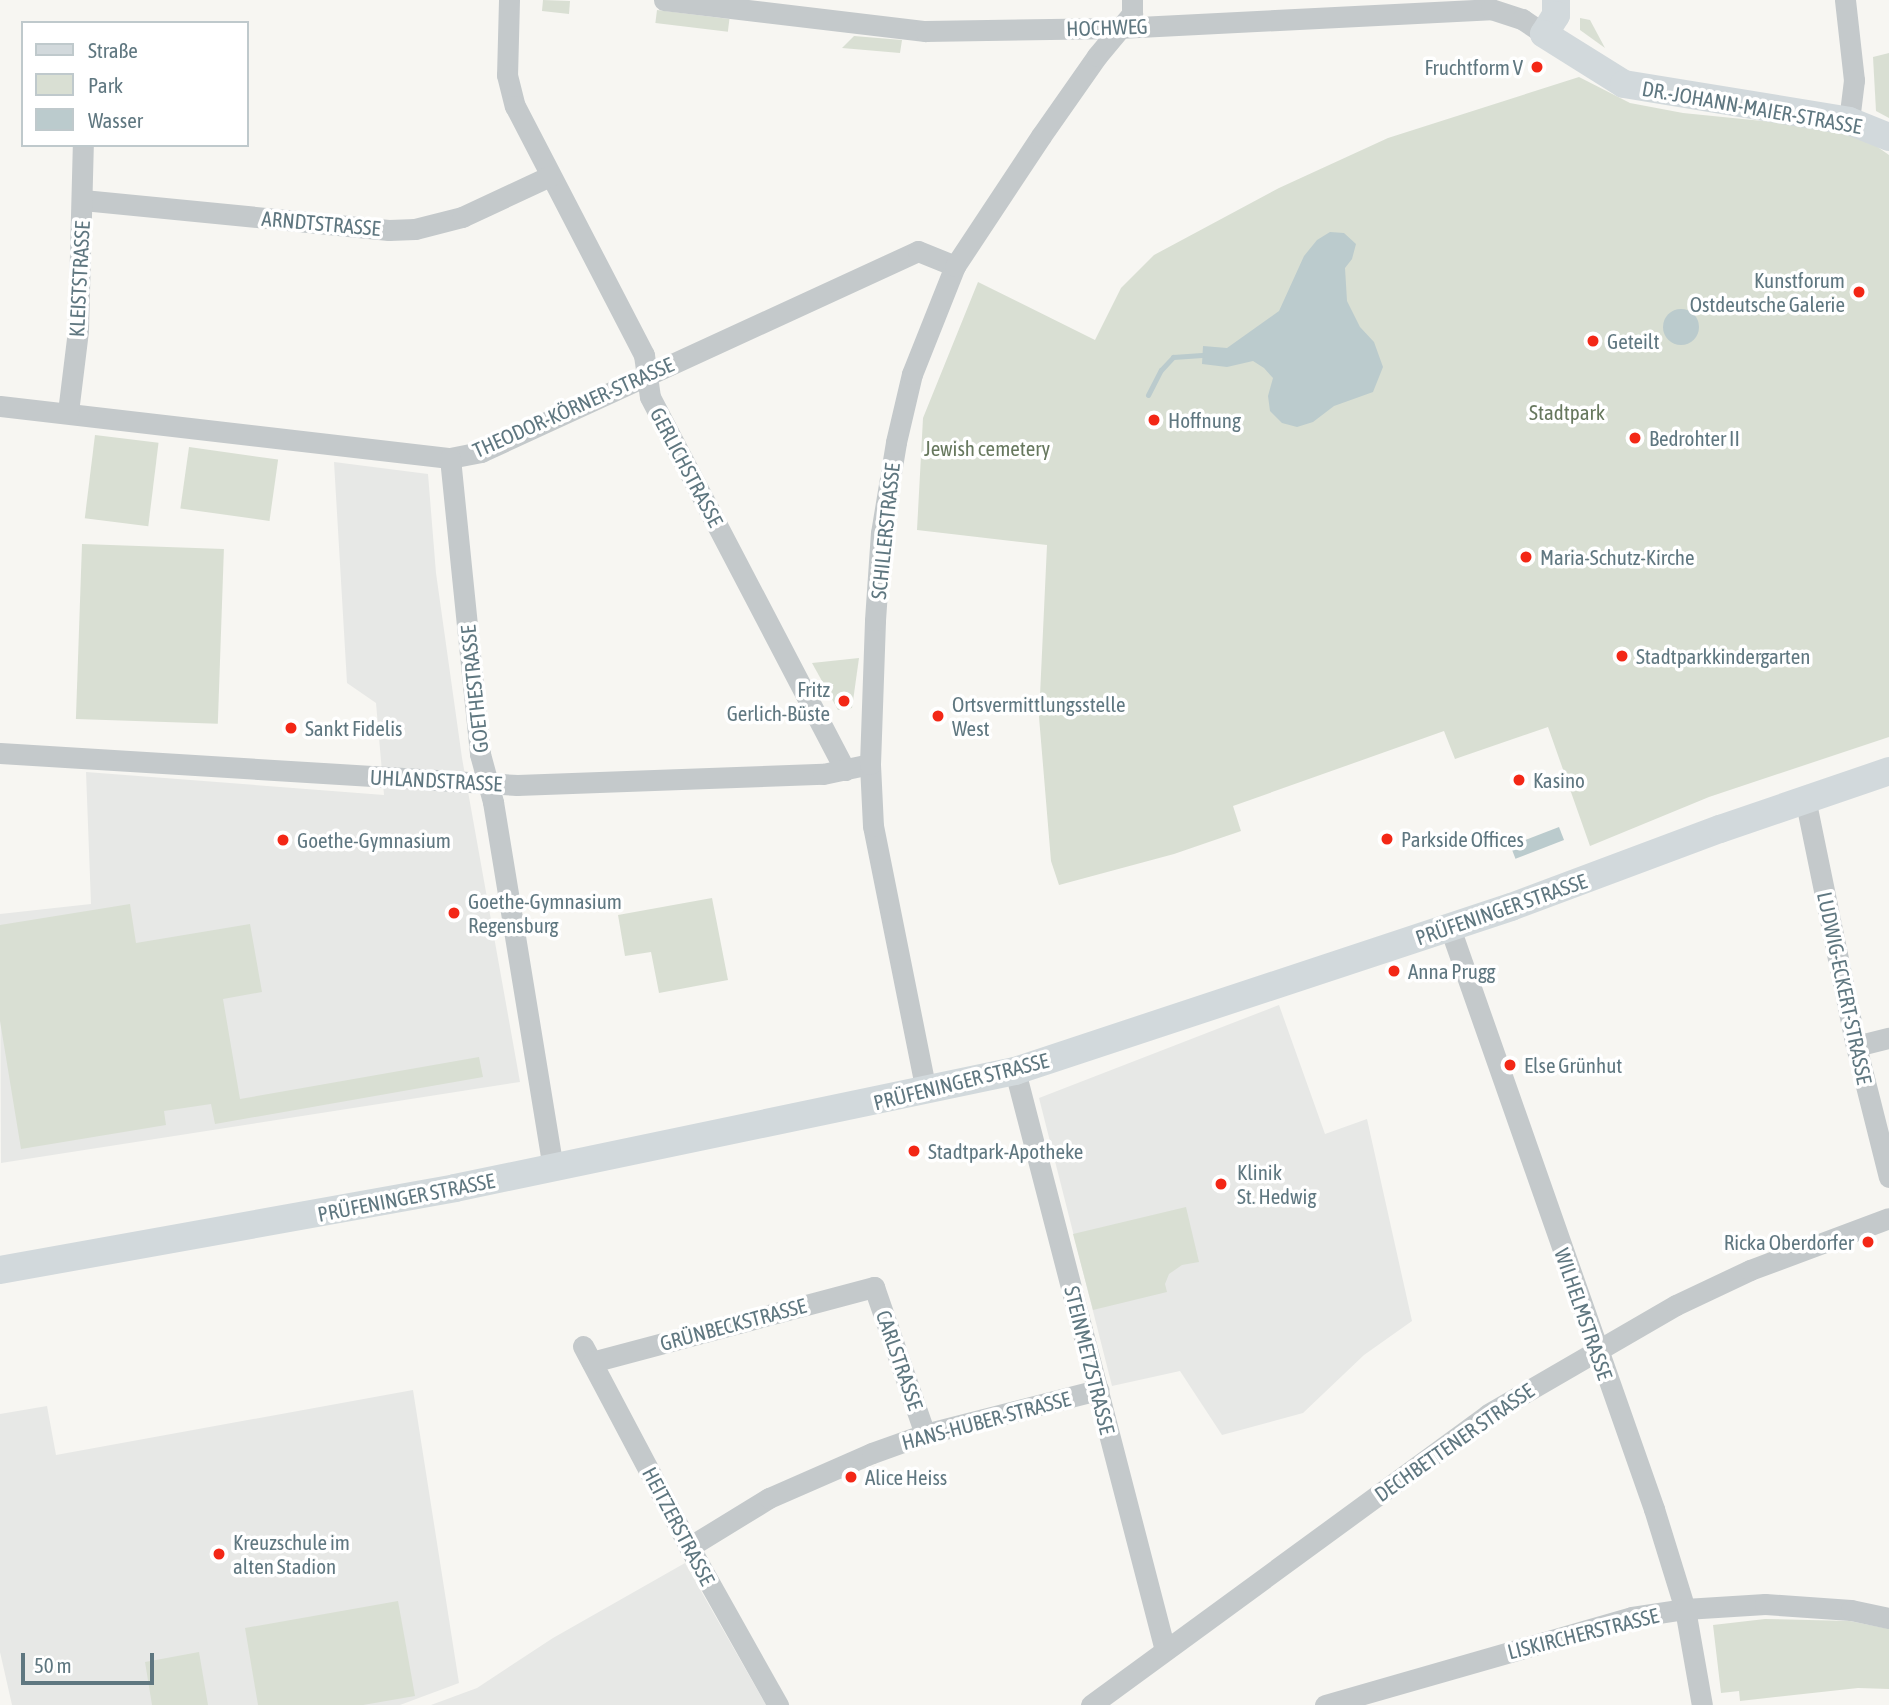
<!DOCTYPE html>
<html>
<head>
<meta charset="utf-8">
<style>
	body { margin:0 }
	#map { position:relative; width:1889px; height:1705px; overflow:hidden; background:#f7f6f2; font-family:"Asap Condensed",sans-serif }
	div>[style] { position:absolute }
	.built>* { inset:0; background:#e7e8e6 }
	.green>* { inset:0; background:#d9dfd3; transform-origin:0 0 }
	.water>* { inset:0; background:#bbcbcd; transform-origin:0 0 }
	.round { border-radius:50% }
	.stream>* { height:5px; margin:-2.5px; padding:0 2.5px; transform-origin:2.5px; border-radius:2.5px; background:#bbcbcd }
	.street>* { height:21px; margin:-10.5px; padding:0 10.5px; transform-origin:10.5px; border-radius:10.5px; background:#c4c9cb }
	.secondary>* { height:28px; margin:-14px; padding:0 14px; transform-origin:14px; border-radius:14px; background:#d2d9dc }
	.dots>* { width:19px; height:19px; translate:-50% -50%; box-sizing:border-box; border:4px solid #fff; border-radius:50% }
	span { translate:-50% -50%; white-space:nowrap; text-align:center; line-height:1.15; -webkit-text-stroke:7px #fff; paint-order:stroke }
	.street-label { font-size:21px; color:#5f7780 }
	.poi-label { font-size:21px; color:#5f7780 }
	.right { translate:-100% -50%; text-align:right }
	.left { translate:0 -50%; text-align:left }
	.park-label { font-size:21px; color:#67785e }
	.legend { position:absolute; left:21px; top:21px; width:228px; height:126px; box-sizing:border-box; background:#fff; border:2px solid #bfc9cc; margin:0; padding:9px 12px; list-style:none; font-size:21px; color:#5f7780 }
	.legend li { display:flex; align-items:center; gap:14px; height:35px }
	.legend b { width:35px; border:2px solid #bfc9cc }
	.scale { position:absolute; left:21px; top:1653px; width:133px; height:32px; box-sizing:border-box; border:4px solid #5f7780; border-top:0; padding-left:9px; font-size:21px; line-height:24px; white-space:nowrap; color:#5f7780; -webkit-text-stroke:5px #fff; paint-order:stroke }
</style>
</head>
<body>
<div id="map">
	<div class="built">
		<div style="clip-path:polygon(334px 462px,428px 474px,436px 573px,462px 758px,520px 1082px,1px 1163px,0 914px,91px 904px,86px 772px,384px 795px,376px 703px,347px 683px)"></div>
		<div style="clip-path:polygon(1279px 1005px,1325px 1134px,1367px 1119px,1412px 1321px,1364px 1355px,1303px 1413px,1222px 1435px,1180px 1371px,1112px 1386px,1039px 1098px)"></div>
		<div style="clip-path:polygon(413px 1390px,459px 1683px,400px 1705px,12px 1705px,0 1652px,0 1414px,47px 1406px,56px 1455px)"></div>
		<div style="clip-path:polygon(685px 1563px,766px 1705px,431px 1705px,477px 1688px,553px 1638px)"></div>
	</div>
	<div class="green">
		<div style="clip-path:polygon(543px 0,570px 1px,569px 14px,542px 11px)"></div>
		<div style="left:657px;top:10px;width:73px;height:13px;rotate:7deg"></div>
		<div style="clip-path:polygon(1580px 18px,1590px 20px,1605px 48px,1580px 30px)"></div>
		<div style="clip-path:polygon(854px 36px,902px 40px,900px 53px,842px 48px)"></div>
		<div style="clip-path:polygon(1889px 53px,1889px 118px,1876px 111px,1873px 57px)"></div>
		<div style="clip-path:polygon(1579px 77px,1630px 103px,1683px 113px,1822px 127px,1859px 134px,1889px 155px,1889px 737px,1709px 797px,1590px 846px,1548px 727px,1455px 759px,1444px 731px,1233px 806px,1241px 831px,1174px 854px,1059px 885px,1051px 861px,1039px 717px,1047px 545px,917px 530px,923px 418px,978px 282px,1095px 340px,1121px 288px,1154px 255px,1279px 188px,1388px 138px)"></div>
		<div style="left:95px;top:435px;width:64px;height:84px;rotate:7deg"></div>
		<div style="left:189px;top:447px;width:90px;height:62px;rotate:8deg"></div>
		<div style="left:82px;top:544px;width:142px;height:175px;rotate:2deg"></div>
		<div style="clip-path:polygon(859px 658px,852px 708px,838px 710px,812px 663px)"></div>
		<div style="clip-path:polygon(712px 898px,728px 980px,659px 993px,651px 952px,625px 956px,618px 915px)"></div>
		<div style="clip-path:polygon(130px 904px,136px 943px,250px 924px,262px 992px,223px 999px,240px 1099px,479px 1057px,483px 1077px,215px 1124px,211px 1104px,164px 1111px,166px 1125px,21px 1149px,0 1021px,0 925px)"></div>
		<div style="clip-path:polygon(1186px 1207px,1199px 1262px,1182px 1265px,1169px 1274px,1165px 1284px,1167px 1292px,1093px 1310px,1073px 1234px)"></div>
		<div style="clip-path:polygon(398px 1601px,415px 1696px,363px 1705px,258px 1705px,245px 1628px)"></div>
		<div style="clip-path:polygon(1765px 1619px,1850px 1621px,1889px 1629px,1889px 1689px,1858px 1688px,1740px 1701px,1739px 1691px,1721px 1693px,1713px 1625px)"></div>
		<div style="clip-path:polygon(199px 1652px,208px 1705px,152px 1705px,145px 1662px)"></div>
	</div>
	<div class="water">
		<div style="clip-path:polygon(1330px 232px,1344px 233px,1356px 244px,1352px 259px,1345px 268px,1347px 301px,1360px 327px,1374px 342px,1383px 367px,1373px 392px,1334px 406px,1313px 422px,1297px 427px,1282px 423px,1270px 411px,1268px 396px,1273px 378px,1264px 368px,1253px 361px,1227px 367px,1202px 364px,1203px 346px,1227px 348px,1279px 311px,1304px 256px,1317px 240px)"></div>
		<div class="round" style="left:1663px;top:309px;width:36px;height:36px"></div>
		<div style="left:1559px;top:827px;width:14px;height:52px;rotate:69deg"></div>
	</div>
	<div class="stream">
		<div style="left:1148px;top:395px;width:28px;rotate:-63deg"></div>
		<div style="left:1161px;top:370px;width:18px;rotate:-47deg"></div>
		<div style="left:1173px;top:357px;width:29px;rotate:-4deg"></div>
	</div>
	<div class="street">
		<div style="left:509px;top:0;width:75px;rotate:91.5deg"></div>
		<div style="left:507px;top:75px;width:32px;rotate:76deg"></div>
		<div style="left:515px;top:106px;width:280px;rotate:62.6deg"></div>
		<div style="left:644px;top:355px;width:42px;rotate:81.9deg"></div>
		<div style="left:650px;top:397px;width:421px;rotate:62.4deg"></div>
		<div style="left:664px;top:0;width:263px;rotate:6.8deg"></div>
		<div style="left:925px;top:31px;width:194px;rotate:-0.9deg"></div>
		<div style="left:1119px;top:28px;width:372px;rotate:-2.9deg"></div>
		<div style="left:1491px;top:9px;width:33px;rotate:18deg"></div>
		<div style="left:1522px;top:19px;width:27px;rotate:34deg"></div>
		<div style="left:1845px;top:0;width:81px;rotate:83.6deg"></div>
		<div style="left:1854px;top:80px;width:41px;rotate:97deg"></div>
		<div style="left:83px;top:200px;width:307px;rotate:5.6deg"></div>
		<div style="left:389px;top:230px;width:26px;rotate:-2deg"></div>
		<div style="left:415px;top:229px;width:49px;rotate:-14.3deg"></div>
		<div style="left:462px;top:217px;width:97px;rotate:-25deg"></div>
		<div style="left:0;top:406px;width:453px;rotate:6.6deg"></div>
		<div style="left:450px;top:458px;width:32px;rotate:-11deg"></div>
		<div style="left:481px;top:452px;width:481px;rotate:-24.7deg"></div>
		<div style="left:918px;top:251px;width:40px;rotate:22deg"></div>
		<div style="left:68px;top:412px;width:83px;rotate:-83deg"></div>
		<div style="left:78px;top:330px;width:185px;rotate:-88.5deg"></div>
		<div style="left:450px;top:458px;width:298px;rotate:84.2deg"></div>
		<div style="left:480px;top:754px;width:50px;rotate:74.8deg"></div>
		<div style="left:493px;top:802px;width:370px;rotate:80.7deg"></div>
		<div style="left:0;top:753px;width:518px;rotate:3.54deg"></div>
		<div style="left:517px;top:785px;width:306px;rotate:-2.1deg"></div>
		<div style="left:823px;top:774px;width:48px;rotate:-12deg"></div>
		<div style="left:1805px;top:798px;width:253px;rotate:78.4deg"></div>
		<div style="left:1856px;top:1046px;width:135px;rotate:75.9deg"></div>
		<div style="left:1450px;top:928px;width:616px;rotate:70.65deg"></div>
		<div style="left:1654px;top:1509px;width:105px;rotate:72.8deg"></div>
		<div style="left:1685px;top:1609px;width:97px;rotate:80deg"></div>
		<div style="left:1856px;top:1046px;width:34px;rotate:-14deg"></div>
		<div style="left:1015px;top:1071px;width:598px;rotate:75.48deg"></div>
		<div style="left:926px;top:1091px;width:270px;rotate:-101.3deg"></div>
		<div style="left:873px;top:826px;width:62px;rotate:-92.8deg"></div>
		<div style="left:870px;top:764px;width:144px;rotate:-88deg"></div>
		<div style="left:875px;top:620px;width:87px;rotate:-86.1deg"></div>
		<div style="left:881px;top:533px;width:92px;rotate:-80.6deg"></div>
		<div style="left:896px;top:442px;width:70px;rotate:-76.8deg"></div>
		<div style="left:912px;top:374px;width:116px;rotate:-68.3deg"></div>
		<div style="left:955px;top:266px;width:156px;rotate:-56.5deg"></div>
		<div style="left:1041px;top:136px;width:98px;rotate:-55deg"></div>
		<div style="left:1097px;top:56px;width:55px;rotate:-50.2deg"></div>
		<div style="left:1132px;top:14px;width:14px;rotate:-90deg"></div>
		<div style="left:583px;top:1346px;width:233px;rotate:62.1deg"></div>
		<div style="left:692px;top:1552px;width:176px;rotate:60.7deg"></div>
		<div style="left:592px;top:1362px;width:292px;rotate:-14.9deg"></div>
		<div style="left:874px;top:1287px;width:156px;rotate:70.9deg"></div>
		<div style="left:689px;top:1547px;width:94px;rotate:-31.5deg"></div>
		<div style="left:769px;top:1498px;width:112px;rotate:-23.6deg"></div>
		<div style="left:872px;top:1453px;width:56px;rotate:-19.7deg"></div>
		<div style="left:925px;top:1434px;width:179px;rotate:-14.3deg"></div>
		<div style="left:1091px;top:1705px;width:492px;rotate:-36.2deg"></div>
		<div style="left:1488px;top:1414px;width:217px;rotate:-30.1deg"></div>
		<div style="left:1676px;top:1305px;width:82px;rotate:-25.3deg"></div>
		<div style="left:1750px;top:1270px;width:148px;rotate:-20.5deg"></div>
		<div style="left:1325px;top:1705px;width:319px;rotate:-16deg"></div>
		<div style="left:1632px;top:1617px;width:54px;rotate:-8.6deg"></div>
		<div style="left:1685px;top:1609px;width:80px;rotate:-3.6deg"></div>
		<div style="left:1765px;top:1604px;width:86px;rotate:4deg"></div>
		<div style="left:1851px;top:1610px;width:39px;rotate:12deg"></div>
	</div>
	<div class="secondary">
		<div style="left:1556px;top:0;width:15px;rotate:90deg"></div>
		<div style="left:1556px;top:15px;width:22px;rotate:122deg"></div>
		<div style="left:1544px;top:34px;width:94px;rotate:32deg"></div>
		<div style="left:1624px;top:84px;width:228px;rotate:9.3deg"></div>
		<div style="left:1849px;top:121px;width:43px;rotate:21.8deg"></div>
		<div style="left:0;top:1270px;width:462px;rotate:-10.2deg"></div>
		<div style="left:455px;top:1188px;width:572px;rotate:-11.8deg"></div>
		<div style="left:1015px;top:1071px;width:522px;rotate:-18.3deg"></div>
		<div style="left:1511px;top:907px;width:223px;rotate:-20.5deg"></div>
		<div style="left:1720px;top:829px;width:179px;rotate:-18.9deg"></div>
	</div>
	<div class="dots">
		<div style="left:1537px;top:67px;background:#f32716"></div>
		<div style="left:1859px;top:292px;background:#f32716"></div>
		<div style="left:1593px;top:341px;background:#f32716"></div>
		<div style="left:1154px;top:420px;background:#f32716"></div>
		<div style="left:1635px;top:438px;background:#f32716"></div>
		<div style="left:1526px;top:557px;background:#f32716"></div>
		<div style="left:1622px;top:656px;background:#f32716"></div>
		<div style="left:844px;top:701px;background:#f32716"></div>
		<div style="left:938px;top:716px;background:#f32716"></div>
		<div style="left:291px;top:728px;background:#f32716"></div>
		<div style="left:1519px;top:780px;background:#f32716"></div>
		<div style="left:1387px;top:839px;background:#f32716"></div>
		<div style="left:283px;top:840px;background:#f32716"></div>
		<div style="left:454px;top:913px;background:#f32716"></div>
		<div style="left:1394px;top:971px;background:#f32716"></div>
		<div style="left:1510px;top:1065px;background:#f32716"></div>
		<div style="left:914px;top:1151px;background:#f32716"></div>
		<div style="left:1221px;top:1184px;background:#f32716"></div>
		<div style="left:1868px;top:1242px;background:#f32716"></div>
		<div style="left:851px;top:1477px;background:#f32716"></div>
		<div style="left:219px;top:1554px;background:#f32716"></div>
	</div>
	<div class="street-label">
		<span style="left:1107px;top:27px;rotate:-2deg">HOCHWEG</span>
		<span style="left:1752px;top:107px;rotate:10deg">DR.-JOHANN-MAIER-STRASSE</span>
		<span style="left:321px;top:223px;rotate:5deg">ARNDTSTRASSE</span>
		<span style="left:79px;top:279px;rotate:-87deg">KLEISTSTRASSE</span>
		<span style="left:573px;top:407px;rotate:-24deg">THEODOR-KÖRNER-STRASSE</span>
		<span style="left:687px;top:467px;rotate:62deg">GERLICHSTRASSE</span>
		<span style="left:885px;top:531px;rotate:-84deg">SCHILLERSTRASSE</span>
		<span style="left:474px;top:689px;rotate:-96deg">GOETHESTRASSE</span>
		<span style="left:436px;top:780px;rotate:3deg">UHLANDSTRASSE</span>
		<span style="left:1501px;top:909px;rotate:-19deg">PRÜFENINGER STRASSE</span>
		<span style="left:1845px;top:988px;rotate:78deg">LUDWIG-ECKERT-STRASSE</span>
		<span style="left:961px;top:1081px;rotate:-14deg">PRÜFENINGER STRASSE</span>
		<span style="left:406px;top:1197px;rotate:-11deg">PRÜFENINGER STRASSE</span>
		<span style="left:1584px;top:1314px;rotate:71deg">WILHELMSTRASSE</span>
		<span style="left:733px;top:1324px;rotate:-15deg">GRÜNBECKSTRASSE</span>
		<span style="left:900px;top:1360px;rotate:71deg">CARLSTRASSE</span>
		<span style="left:1090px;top:1360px;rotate:76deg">STEINMETZSTRASSE</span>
		<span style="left:986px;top:1420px;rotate:-15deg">HANS-HUBER-STRASSE</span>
		<span style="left:1454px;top:1442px;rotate:-35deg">DECHBETTENER STRASSE</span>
		<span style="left:679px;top:1526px;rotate:62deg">HEITZERSTRASSE</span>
		<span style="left:1583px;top:1633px;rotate:-14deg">LISKIRCHERSTRASSE</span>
	</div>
	<div class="poi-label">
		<span class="right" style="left:1523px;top:67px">Fruchtform V</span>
		<span class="right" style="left:1845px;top:292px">Kunstforum<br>Ostdeutsche Galerie</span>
		<span class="left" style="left:1607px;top:341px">Geteilt</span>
		<span class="left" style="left:1168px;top:420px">Hoffnung</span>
		<span class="left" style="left:1649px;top:438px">Bedrohter II</span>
		<span class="left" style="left:1540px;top:557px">Maria-Schutz-Kirche</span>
		<span class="left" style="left:1636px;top:656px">Stadtparkkindergarten</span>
		<span class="right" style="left:830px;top:701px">Fritz<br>Gerlich-Büste</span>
		<span class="left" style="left:952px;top:716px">Ortsvermittlungsstelle<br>West</span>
		<span class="left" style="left:305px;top:728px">Sankt Fidelis</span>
		<span class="left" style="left:1533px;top:780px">Kasino</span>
		<span class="left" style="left:1401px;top:839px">Parkside Offices</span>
		<span class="left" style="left:297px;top:840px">Goethe-Gymnasium</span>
		<span class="left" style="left:468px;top:913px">Goethe-Gymnasium<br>Regensburg</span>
		<span class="left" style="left:1408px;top:971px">Anna Prugg</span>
		<span class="left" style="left:1524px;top:1065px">Else Grünhut</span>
		<span class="left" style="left:928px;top:1151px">Stadtpark-Apotheke</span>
		<span class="left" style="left:1237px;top:1184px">Klinik<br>St. Hedwig</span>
		<span class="right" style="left:1854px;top:1242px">Ricka Oberdorfer</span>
		<span class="left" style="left:865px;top:1477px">Alice Heiss</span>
		<span class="left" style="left:233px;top:1554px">Kreuzschule im<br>alten Stadion</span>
	</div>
	<div class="park-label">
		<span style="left:1567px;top:412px">Stadtpark</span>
		<span style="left:987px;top:448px">Jewish cemetery</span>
	</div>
	<ul class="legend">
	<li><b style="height:9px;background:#d2d9dc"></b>Straße</li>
	<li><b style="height:19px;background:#d9dfd3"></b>Park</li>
	<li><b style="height:19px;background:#bbcbcd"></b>Wasser</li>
	</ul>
	<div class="scale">50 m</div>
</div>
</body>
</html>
